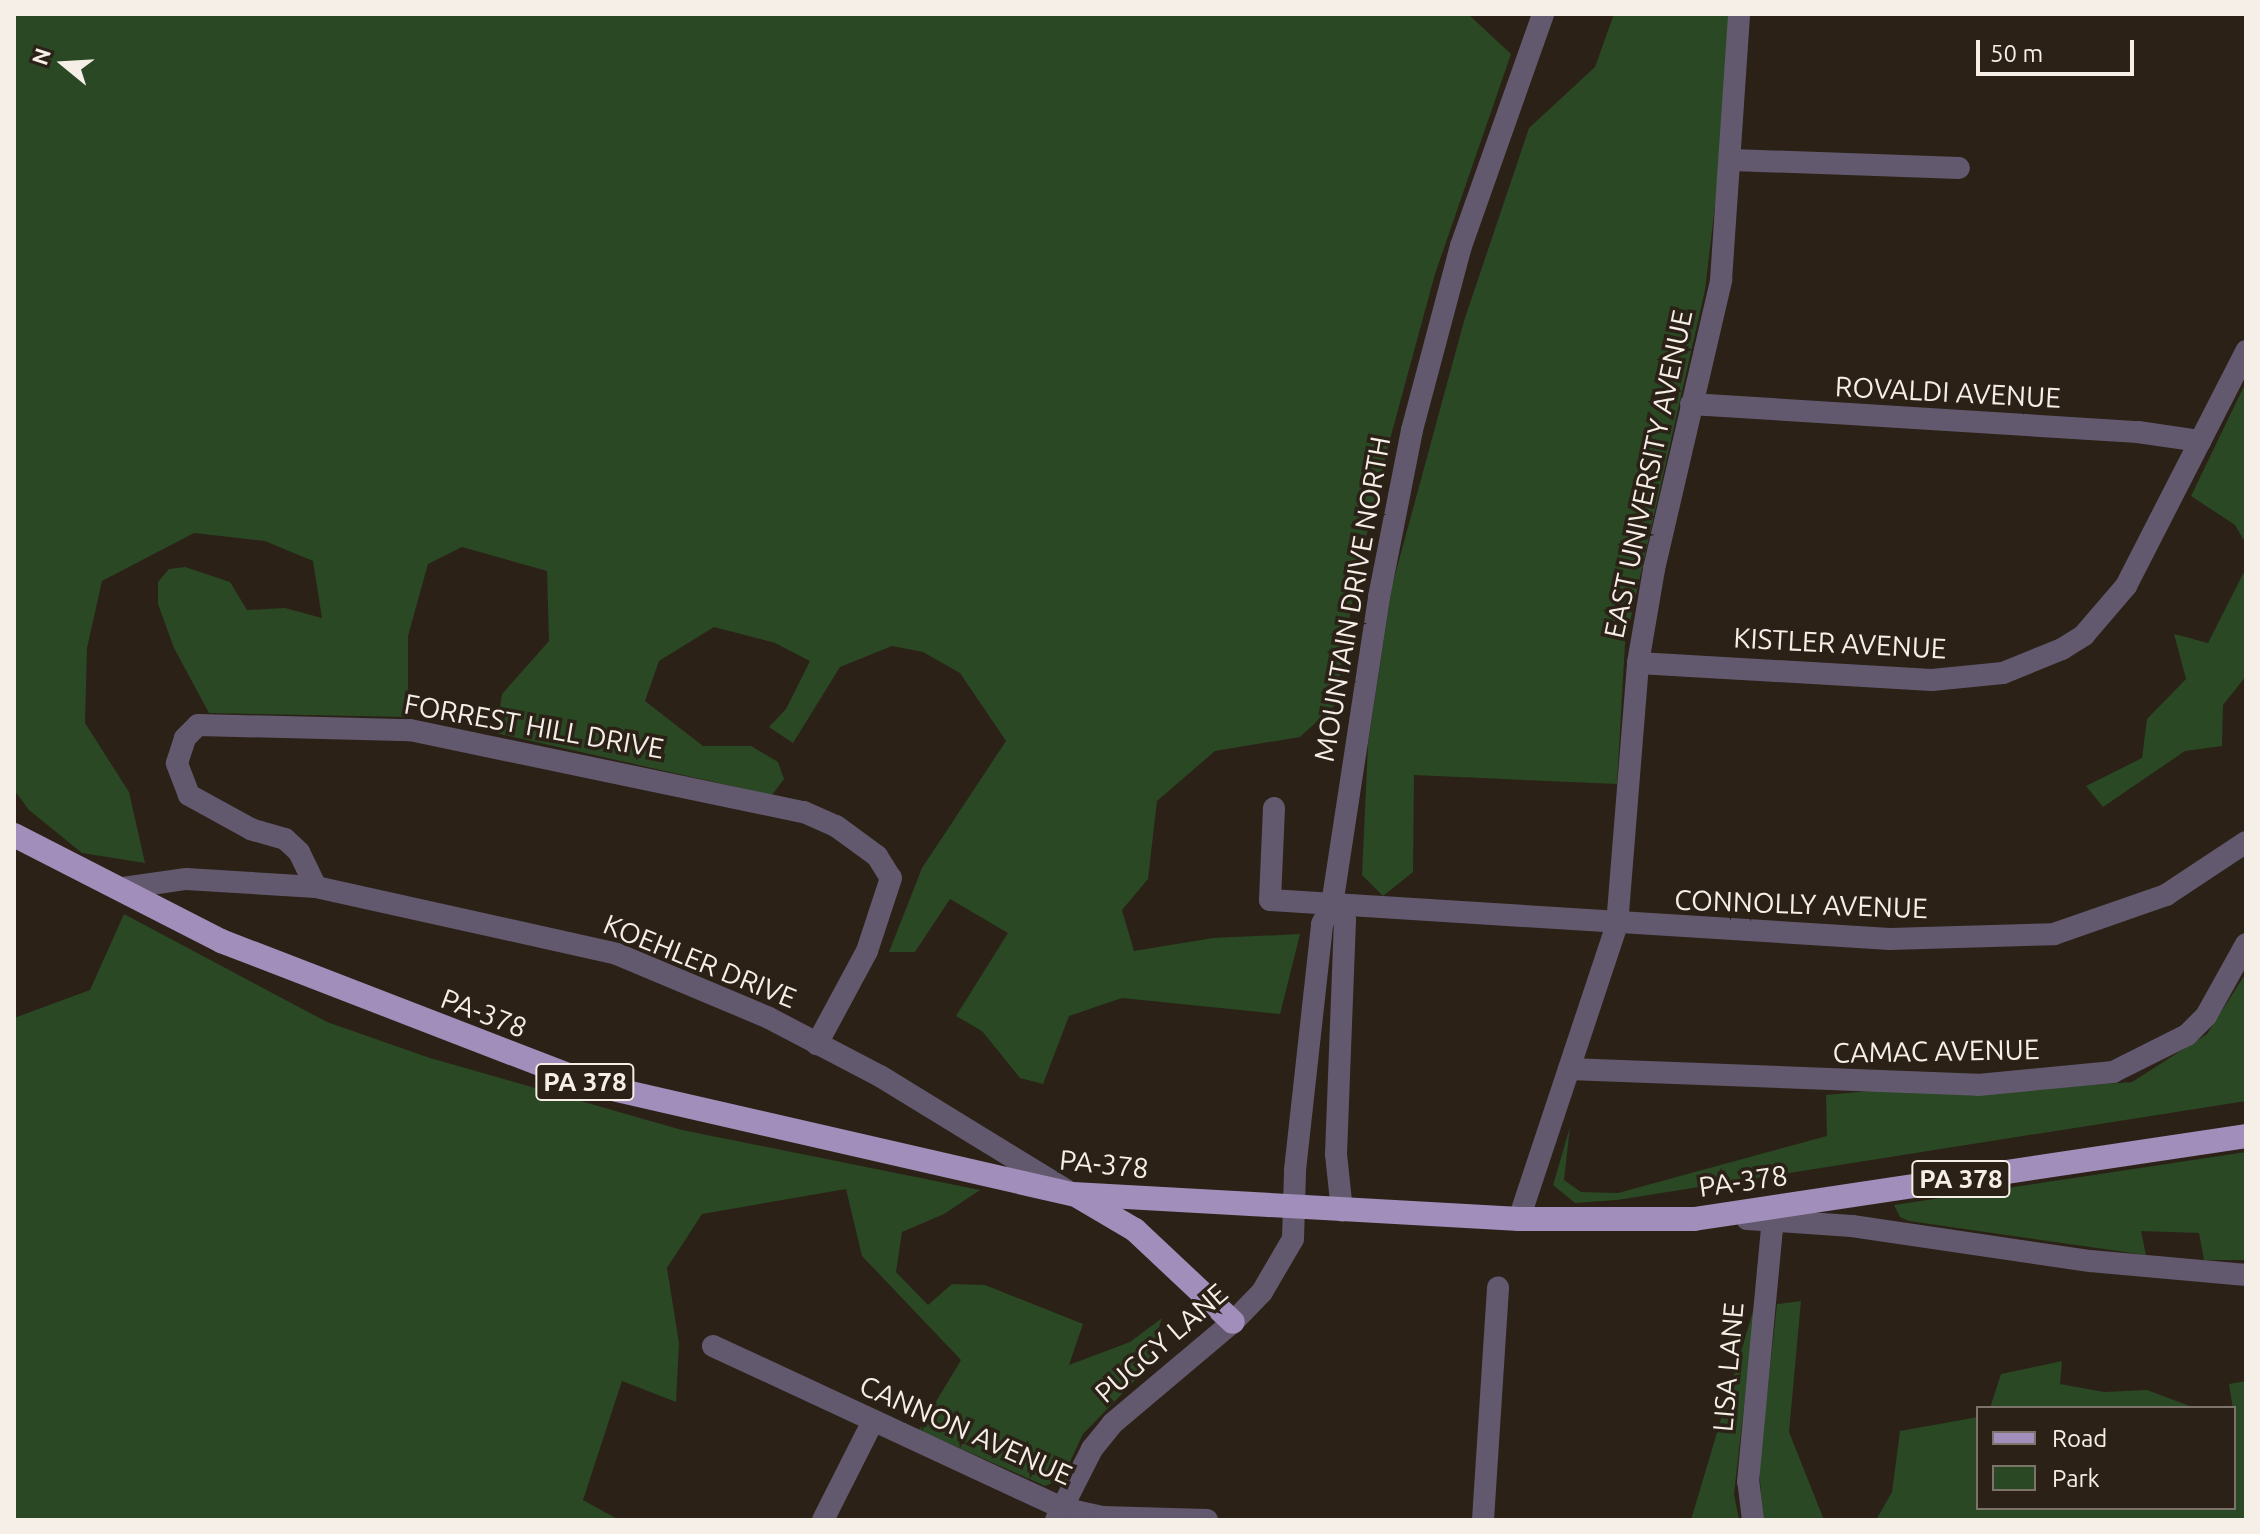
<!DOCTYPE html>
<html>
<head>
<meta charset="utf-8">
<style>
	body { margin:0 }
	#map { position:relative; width:2260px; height:1534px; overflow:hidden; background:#2b2117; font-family:Ubuntu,sans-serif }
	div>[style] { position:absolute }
	.green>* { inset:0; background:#294823 }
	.minor>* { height:22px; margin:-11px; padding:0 11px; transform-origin:11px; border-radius:11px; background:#62596e }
	.major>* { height:24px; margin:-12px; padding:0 12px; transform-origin:12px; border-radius:12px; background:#a18eba }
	span { translate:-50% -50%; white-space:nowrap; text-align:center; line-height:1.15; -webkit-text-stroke:7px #2b2117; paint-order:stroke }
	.shield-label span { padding:2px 6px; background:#2b2117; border:2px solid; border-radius:6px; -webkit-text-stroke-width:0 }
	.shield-label { font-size:26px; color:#f6efe8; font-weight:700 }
	.street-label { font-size:28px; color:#f6efe8 }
	.frame { position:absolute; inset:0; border:16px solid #f6efe8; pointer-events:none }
	.legend { position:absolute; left:1976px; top:1406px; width:260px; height:104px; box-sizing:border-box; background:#2b2117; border:2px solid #7c736b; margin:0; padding:10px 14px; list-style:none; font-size:24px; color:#f6efe8 }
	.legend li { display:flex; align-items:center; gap:16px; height:40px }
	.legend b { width:40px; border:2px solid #7c736b }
	.north { position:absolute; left:24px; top:24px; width:80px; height:80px; -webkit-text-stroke:6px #2b2117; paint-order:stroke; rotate:288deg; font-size:22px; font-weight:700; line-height:32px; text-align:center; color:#f6efe8 }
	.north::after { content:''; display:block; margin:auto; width:28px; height:36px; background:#f6efe8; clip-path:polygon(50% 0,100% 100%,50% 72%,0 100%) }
	.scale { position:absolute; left:1976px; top:40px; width:158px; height:36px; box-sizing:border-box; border:4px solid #f6efe8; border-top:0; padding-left:10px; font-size:24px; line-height:28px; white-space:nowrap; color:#f6efe8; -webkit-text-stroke:6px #2b2117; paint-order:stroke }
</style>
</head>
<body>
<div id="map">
	<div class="green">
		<div style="clip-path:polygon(14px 14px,1468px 14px,1511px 54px,1435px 274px,1389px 443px,1356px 579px,1335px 705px,1300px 737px,1215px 751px,1157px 801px,1148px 879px,1122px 910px,1134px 951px,1213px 938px,1300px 934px,1280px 1014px,1122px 998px,1069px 1016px,1043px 1084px,1020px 1078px,982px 1031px,956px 1016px,1008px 933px,950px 899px,915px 952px,889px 952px,922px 868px,1006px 741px,960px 673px,923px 652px,892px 646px,840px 667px,793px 743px,769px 727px,786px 709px,810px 661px,775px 643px,714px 627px,659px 661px,645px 701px,703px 746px,751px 746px,778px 762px,784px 779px,772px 795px,496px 733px,502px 694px,549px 641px,547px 571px,462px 547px,428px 564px,408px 636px,408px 717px,209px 713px,174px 648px,158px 604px,158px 582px,169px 569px,185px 567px,230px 582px,247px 610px,285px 608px,322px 618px,313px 561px,265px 541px,194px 533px,102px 581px,87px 648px,85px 723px,129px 792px,145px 863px,82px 853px,29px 810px,14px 790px)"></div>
		<div style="clip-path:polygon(1614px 14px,1729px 14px,1722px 147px,1705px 290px,1625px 644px,1617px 784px,1414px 775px,1413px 872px,1383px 896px,1362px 875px,1368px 744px,1392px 586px,1464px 321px,1529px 128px,1595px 67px)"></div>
		<div style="clip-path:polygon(2246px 382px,2246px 544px,2235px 525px,2191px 496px)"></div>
		<div style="clip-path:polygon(2246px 568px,2246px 676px,2223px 705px,2222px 746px,2185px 751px,2103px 807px,2086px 786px,2142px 758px,2147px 719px,2186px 679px,2174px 634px,2208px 643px)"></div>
		<div style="clip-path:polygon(124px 914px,327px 1022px,430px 1058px,682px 1130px,980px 1190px,944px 1214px,902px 1232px,896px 1272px,928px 1305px,952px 1284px,985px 1285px,1083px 1324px,1069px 1365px,1130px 1342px,1162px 1318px,1146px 1369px,1083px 1434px,1062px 1479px,1045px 1486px,919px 1430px,961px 1360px,862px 1256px,846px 1189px,702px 1214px,667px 1268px,679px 1343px,676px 1402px,622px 1381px,583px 1500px,619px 1520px,14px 1520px,14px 1018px,90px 990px)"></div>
		<div style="clip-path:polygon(2246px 973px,2246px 1101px,1617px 1200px,1575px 1203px,1553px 1185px,1570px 1127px,1564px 1180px,1581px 1192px,1618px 1193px,1827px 1136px,1826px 1095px,1880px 1090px,1986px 1093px,2132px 1082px,2207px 1034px)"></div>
		<div style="clip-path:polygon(2246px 1152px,2246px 1260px,2204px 1260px,2199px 1233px,2141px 1231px,2146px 1255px,1909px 1221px,1900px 1217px,1894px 1205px)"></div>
		<div style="clip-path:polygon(1756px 1301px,1734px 1494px,1739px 1520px,1691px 1520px)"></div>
		<div style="clip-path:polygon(1801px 1301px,1789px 1432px,1824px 1520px,1763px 1520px,1759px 1468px,1777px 1304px)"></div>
		<div style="clip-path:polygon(2062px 1361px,2060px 1384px,2104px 1392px,2147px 1390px,2195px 1408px,1990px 1408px,2001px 1374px)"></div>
		<div style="clip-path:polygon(2246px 1381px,2246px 1520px,1876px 1520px,1892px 1492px,1900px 1431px,1978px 1417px,1978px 1508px,2234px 1508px,2235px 1422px,2229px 1384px)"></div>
	</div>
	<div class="minor">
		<div style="left:1732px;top:160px;width:227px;rotate:2deg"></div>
		<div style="left:1691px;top:404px;width:448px;rotate:3.6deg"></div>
		<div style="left:2138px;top:432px;width:63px;rotate:8.3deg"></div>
		<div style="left:1638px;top:663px;width:294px;rotate:3.3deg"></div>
		<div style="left:1932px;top:680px;width:71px;rotate:-5.6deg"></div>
		<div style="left:2003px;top:673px;width:64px;rotate:-22.1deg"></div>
		<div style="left:2062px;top:649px;width:26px;rotate:-32deg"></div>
		<div style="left:2084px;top:635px;width:65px;rotate:-49.4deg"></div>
		<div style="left:2126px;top:586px;width:264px;rotate:-62.9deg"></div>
		<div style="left:1274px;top:808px;width:92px;rotate:92.5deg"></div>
		<div style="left:1270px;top:900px;width:621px;rotate:3.6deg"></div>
		<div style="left:1890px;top:939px;width:164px;rotate:-1.7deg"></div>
		<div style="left:2054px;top:934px;width:119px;rotate:-19.2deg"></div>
		<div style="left:2166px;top:895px;width:96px;rotate:-33.5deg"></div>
		<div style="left:316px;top:887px;width:39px;rotate:-116deg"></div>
		<div style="left:299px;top:852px;width:19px;rotate:-137deg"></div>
		<div style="left:285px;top:839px;width:35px;rotate:-164deg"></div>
		<div style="left:251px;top:829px;width:71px;rotate:-151.3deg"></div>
		<div style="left:189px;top:795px;width:34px;rotate:-111deg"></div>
		<div style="left:177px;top:763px;width:26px;rotate:-72deg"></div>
		<div style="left:185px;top:738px;width:18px;rotate:-45deg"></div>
		<div style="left:198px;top:725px;width:212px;rotate:1.4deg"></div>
		<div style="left:410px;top:730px;width:402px;rotate:11.8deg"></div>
		<div style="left:804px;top:812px;width:35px;rotate:24deg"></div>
		<div style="left:836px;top:826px;width:51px;rotate:36.2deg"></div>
		<div style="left:877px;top:856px;width:26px;rotate:58deg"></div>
		<div style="left:891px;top:878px;width:77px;rotate:108.2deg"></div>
		<div style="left:867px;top:951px;width:106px;rotate:118.3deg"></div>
		<div style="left:123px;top:888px;width:64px;rotate:-8.1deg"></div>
		<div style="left:186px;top:879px;width:130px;rotate:3.5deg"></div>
		<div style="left:316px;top:887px;width:308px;rotate:12.5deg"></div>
		<div style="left:617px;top:954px;width:165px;rotate:22.8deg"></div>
		<div style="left:769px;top:1018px;width:125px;rotate:27.6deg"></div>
		<div style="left:880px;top:1076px;width:218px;rotate:31.5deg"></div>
		<div style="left:1332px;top:905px;width:20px;rotate:49deg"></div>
		<div style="left:1345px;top:920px;width:234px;rotate:92.2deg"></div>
		<div style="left:1336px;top:1154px;width:57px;rotate:84deg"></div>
		<div style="left:1569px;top:1069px;width:409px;rotate:2.2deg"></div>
		<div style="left:1978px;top:1085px;width:136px;rotate:-5.5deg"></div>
		<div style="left:2113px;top:1072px;width:83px;rotate:-26.6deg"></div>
		<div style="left:2187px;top:1035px;width:27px;rotate:-45deg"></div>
		<div style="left:2206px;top:1016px;width:82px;rotate:-60.9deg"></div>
		<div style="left:1519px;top:1219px;width:310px;rotate:-71.6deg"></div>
		<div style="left:1617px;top:925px;width:263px;rotate:-85.4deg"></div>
		<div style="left:1638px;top:663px;width:95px;rotate:-80.3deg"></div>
		<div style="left:1654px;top:569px;width:297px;rotate:-76.9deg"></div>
		<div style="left:1721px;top:280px;width:267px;rotate:-86.1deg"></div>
		<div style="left:1747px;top:1219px;width:105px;rotate:3.8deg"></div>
		<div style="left:1852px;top:1226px;width:241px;rotate:8.4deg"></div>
		<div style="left:2090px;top:1261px;width:157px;rotate:5.1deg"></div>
		<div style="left:713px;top:1346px;width:385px;rotate:24.9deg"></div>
		<div style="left:1062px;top:1508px;width:41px;rotate:12.7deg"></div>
		<div style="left:1102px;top:1517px;width:105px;rotate:1.6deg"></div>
		<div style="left:823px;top:1520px;width:109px;rotate:-63.2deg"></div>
		<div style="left:1056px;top:1520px;width:80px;rotate:-63.1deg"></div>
		<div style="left:1092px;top:1449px;width:33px;rotate:-51deg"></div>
		<div style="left:1113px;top:1423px;width:157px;rotate:-40.1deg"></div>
		<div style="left:1233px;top:1322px;width:42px;rotate:-46deg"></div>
		<div style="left:1262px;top:1292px;width:61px;rotate:-59.7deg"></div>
		<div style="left:1293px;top:1239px;width:69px;rotate:-88.3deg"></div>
		<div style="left:1295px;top:1170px;width:247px;rotate:-83.7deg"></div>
		<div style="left:1322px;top:924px;width:21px;rotate:-62deg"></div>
		<div style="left:1332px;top:905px;width:312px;rotate:-81.3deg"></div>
		<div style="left:1379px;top:597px;width:170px;rotate:-78.8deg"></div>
		<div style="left:1412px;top:430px;width:190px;rotate:-75.1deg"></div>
		<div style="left:1461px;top:246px;width:246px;rotate:-70.5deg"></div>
		<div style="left:1483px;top:1520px;width:233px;rotate:-86.3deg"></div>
		<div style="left:1753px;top:1520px;width:38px;rotate:-97deg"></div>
		<div style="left:1748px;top:1482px;width:264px;rotate:-84.6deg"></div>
	</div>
	<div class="major">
		<div style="left:14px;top:835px;width:233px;rotate:27.1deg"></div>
		<div style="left:221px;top:941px;width:397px;rotate:21.1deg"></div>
		<div style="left:591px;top:1084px;width:494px;rotate:12.9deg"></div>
		<div style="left:1073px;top:1194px;width:447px;rotate:3.2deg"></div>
		<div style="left:1519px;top:1219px;width:175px"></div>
		<div style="left:1694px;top:1219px;width:558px;rotate:-8.55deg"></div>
		<div style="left:1079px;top:1197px;width:65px;rotate:30.5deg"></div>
		<div style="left:1135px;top:1230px;width:134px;rotate:43.2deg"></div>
	</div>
	<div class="shield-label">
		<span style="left:585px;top:1082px">PA 378</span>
		<span style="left:1961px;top:1179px">PA 378</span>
	</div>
	<div class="street-label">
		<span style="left:1948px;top:392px;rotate:3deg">ROVALDI AVENUE</span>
		<span style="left:1648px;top:474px;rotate:-78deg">EAST UNIVERSITY AVENUE</span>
		<span style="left:1352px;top:599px;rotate:-80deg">MOUNTAIN DRIVE NORTH</span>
		<span style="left:1840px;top:643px;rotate:3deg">KISTLER AVENUE</span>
		<span style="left:534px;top:726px;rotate:10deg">FORREST HILL DRIVE</span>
		<span style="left:1801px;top:904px;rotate:2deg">CONNOLLY AVENUE</span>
		<span style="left:700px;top:961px;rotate:22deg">KOEHLER DRIVE</span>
		<span style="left:484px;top:1013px;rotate:21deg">PA-378</span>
		<span style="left:1936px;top:1051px;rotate:-1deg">CAMAC AVENUE</span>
		<span style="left:1104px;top:1164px;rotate:6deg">PA-378</span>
		<span style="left:1743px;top:1181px;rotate:-8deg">PA-378</span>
		<span style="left:1161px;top:1343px;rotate:-41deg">PUGGY LANE</span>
		<span style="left:1728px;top:1367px;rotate:-85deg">LISA LANE</span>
		<span style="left:966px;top:1430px;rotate:24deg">CANNON AVENUE</span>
	</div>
	<div class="frame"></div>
	<ul class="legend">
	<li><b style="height:10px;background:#a18eba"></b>Road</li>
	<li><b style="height:22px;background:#294823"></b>Park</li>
	</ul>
	<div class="north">N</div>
	<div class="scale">50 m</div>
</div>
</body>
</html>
